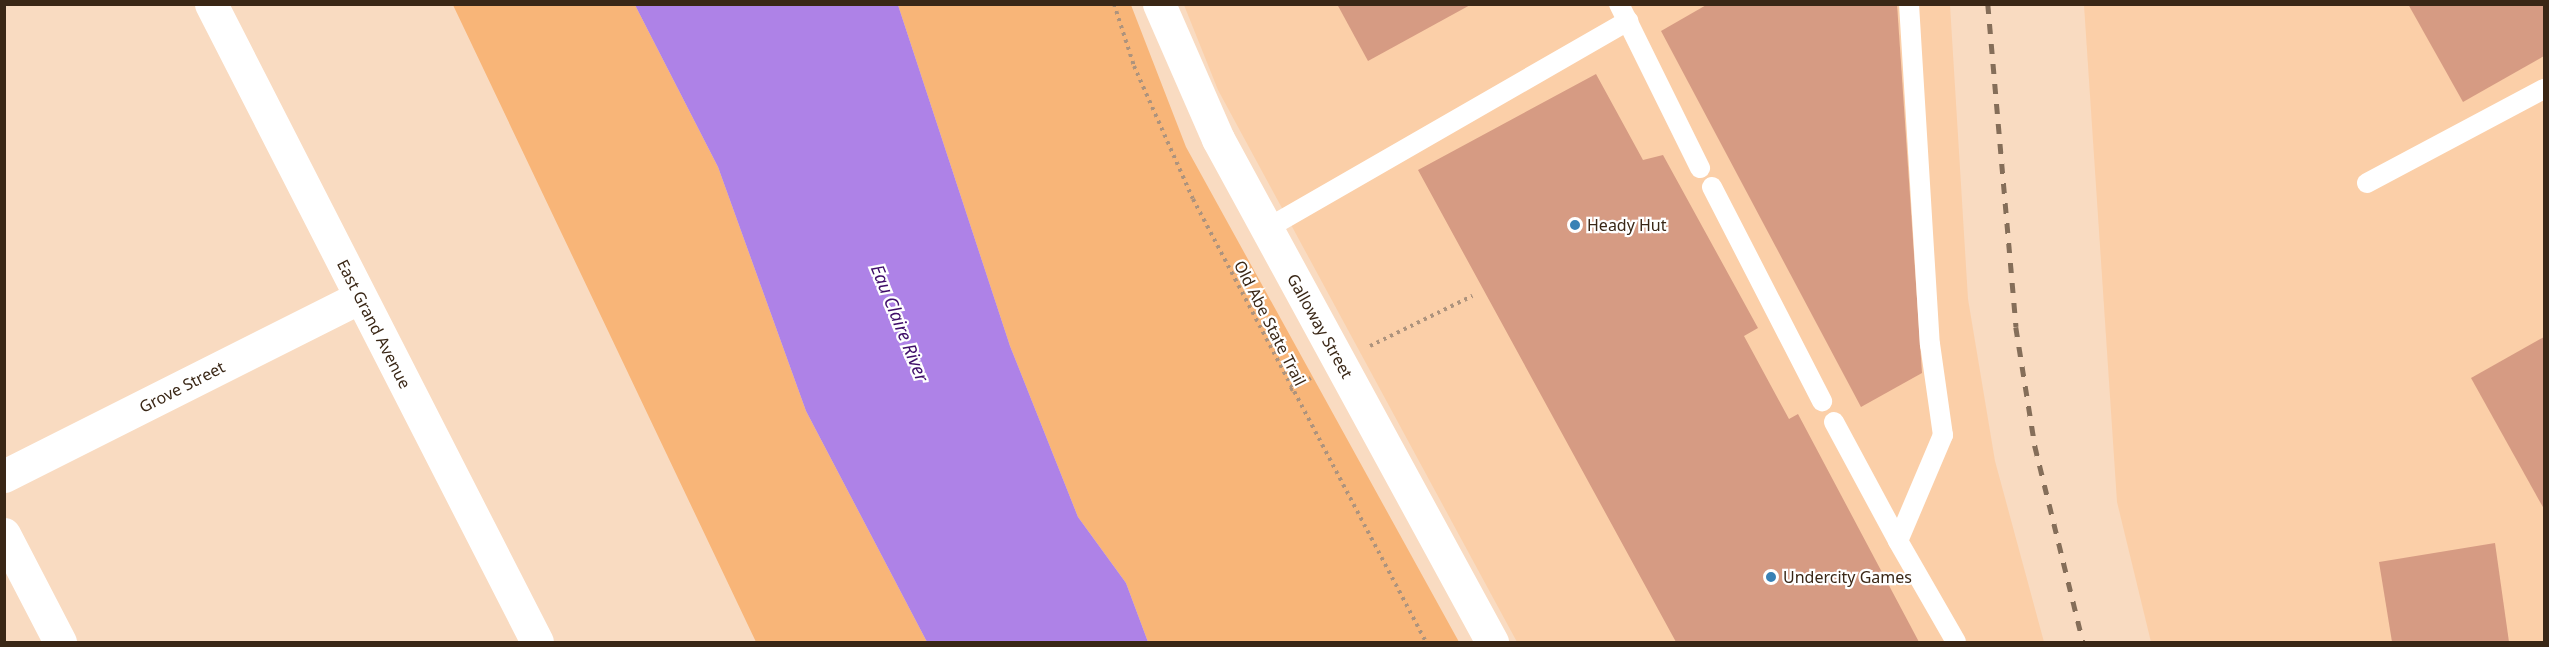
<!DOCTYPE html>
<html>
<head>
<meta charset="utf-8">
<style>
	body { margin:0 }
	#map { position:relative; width:2549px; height:647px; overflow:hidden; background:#f9dbc1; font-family:"Noto Sans",sans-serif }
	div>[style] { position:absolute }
	.built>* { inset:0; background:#fbcfa8 }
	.green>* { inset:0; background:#f8b578 }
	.water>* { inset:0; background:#ae82e7 }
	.building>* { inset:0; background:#d69b83 }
	.path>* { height:4px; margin-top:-2px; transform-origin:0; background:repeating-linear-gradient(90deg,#ad937d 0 3px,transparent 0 7.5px) }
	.service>* { height:20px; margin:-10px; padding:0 10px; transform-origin:10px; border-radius:10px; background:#fff }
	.minor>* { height:33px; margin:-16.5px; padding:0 16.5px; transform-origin:16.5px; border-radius:16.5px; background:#fff }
	.tertiary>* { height:33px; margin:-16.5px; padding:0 16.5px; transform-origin:16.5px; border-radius:16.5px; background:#fff }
	.rail>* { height:4.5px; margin-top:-2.25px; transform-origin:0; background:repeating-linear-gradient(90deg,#856e59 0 10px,transparent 0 20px) }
	.dots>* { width:16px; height:16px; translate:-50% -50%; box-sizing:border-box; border:3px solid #fff; border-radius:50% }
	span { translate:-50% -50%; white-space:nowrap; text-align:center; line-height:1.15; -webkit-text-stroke:4.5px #fff; paint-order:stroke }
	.poi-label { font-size:16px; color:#3a2716 }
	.left { translate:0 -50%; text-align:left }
	.street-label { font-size:16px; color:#3a2716 }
	.water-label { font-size:18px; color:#3f0d69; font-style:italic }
	.frame { position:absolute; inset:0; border:6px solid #3a2716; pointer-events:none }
</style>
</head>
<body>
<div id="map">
	<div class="built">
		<div style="clip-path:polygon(1184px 5px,1950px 5px,1968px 299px,1995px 461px,2044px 642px,1517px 642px,1218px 90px)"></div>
		<div style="clip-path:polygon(2084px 5px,2544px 5px,2544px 642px,2151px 642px,2117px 502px)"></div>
	</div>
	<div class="green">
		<div style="clip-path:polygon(453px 5px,635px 5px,718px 167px,806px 411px,927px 642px,756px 642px)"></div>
		<div style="clip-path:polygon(898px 5px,1131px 5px,1186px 147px,1459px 642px,1148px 642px,1126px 583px,1078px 517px,1010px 346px)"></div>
	</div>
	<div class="water">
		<div style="clip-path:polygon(635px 5px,898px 5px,1010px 346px,1078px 517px,1126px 583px,1148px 642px,927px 642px,806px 411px,718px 167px)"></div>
	</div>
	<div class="building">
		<div style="clip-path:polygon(1337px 4px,1472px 4px,1368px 61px)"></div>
		<div style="clip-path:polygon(1708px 4px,1897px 4px,1922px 373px,1861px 407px,1661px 31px)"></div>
		<div style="clip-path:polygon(2408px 4px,2544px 4px,2544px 56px,2463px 102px)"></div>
		<div style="clip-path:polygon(1596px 74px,1643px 160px,1663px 155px,1758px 328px,1744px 336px,1789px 419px,1798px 414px,1919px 642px,1676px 642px,1418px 170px)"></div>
		<div style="clip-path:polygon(2544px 337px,2544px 509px,2471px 378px)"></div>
		<div style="clip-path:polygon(2495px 543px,2509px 642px,2392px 642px,2379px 562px)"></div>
	</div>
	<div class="path">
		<div style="left:1114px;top:4px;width:65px;rotate:72.1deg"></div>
		<div style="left:1134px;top:66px;width:145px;rotate:66.1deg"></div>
		<div style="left:1193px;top:199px;width:501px;rotate:62.26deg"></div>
		<div style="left:1370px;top:346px;width:114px;rotate:-26.1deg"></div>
		<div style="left:1290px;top:390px;width:24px;rotate:-30deg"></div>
	</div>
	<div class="service">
		<div style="left:1619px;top:4px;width:183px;rotate:63.7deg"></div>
		<div style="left:1909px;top:4px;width:341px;rotate:86.5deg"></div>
		<div style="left:1930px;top:344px;width:92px;rotate:81.9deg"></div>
		<div style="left:1943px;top:435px;width:115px;rotate:113deg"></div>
		<div style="left:1898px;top:541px;width:116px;rotate:60.1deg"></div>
		<div style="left:2367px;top:183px;width:200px;rotate:-28deg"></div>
		<div style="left:1712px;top:187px;width:241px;rotate:62.8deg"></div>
		<div style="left:1266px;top:229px;width:418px;rotate:-29.9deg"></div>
		<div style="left:1834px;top:422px;width:135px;rotate:61.7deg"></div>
	</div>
	<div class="minor">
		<div style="left:211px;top:4px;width:716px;rotate:62.93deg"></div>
		<div style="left:1159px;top:4px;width:147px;rotate:66.4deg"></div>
		<div style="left:1218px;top:139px;width:573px;rotate:61.42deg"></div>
		<div style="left:4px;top:476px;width:398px;rotate:-26.7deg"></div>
	</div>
	<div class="tertiary">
		<div style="left:4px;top:534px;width:122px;rotate:62.6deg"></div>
	</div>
	<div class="rail">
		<div style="left:1988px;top:4px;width:324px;rotate:85deg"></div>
		<div style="left:2016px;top:327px;width:121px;rotate:80.9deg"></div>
		<div style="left:2035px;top:446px;width:202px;rotate:76.2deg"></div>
	</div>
	<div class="dots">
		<div style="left:1575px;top:225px;background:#3881b5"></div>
		<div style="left:1771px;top:577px;background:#3881b5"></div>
	</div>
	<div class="poi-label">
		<span class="left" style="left:1587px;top:225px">Heady Hut</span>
		<span class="left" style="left:1783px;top:577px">Undercity Games</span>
	</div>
	<div class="street-label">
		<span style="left:1270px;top:323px;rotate:63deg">Old Abe State Trail</span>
		<span style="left:374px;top:324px;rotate:63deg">East Grand Avenue</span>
		<span style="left:1320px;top:326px;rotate:61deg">Galloway Street</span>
		<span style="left:182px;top:387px;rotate:-27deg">Grove Street</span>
	</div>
	<div class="water-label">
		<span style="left:900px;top:323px;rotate:68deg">Eau Claire River</span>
	</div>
	<div class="frame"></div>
</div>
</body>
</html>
